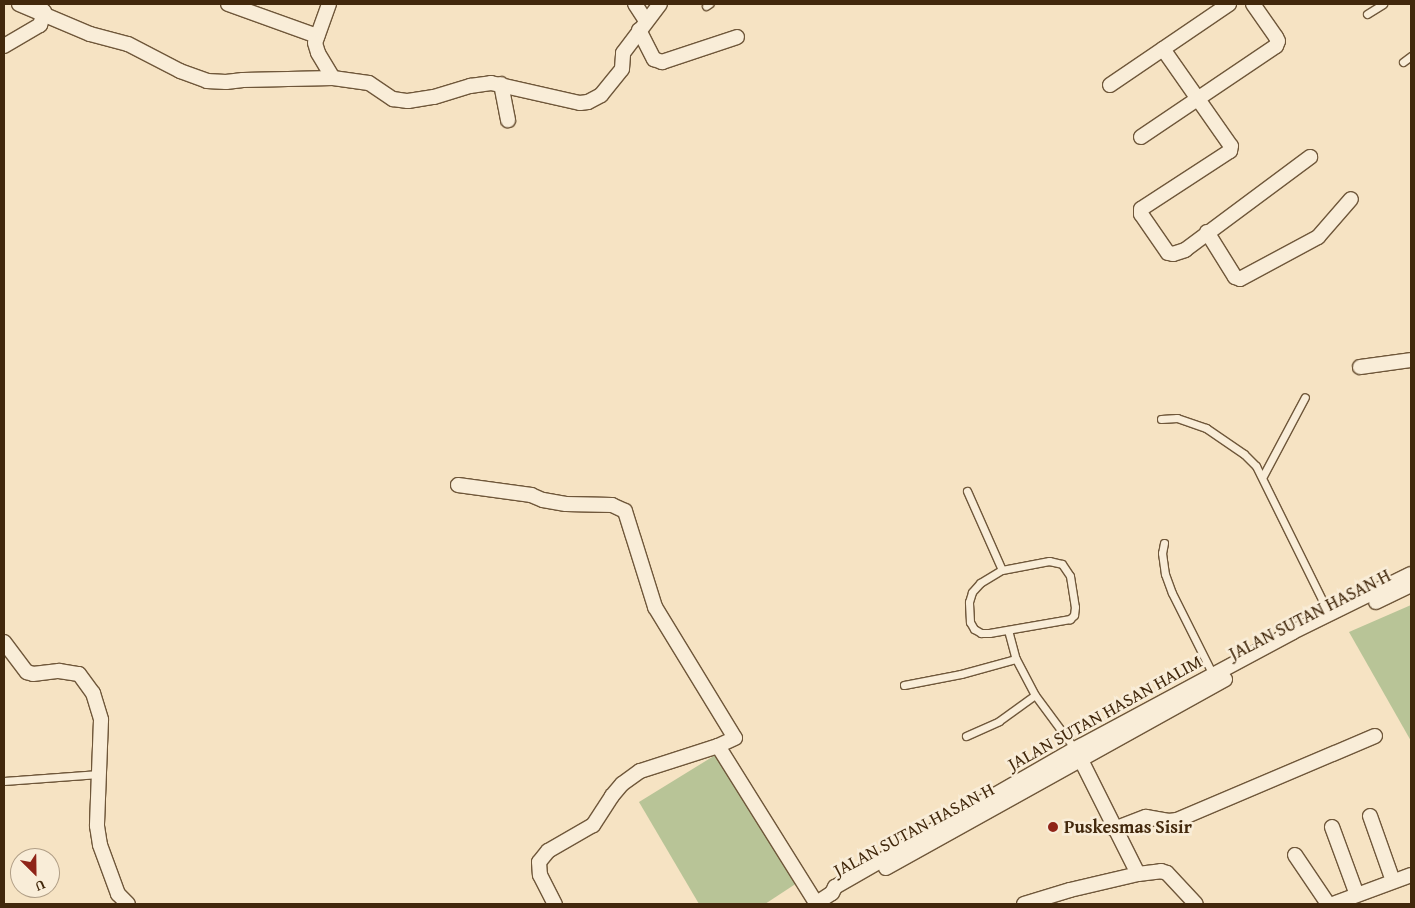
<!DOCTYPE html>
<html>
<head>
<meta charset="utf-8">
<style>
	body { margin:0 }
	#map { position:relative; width:1415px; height:908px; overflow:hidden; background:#f6e3c3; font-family:"Gentium Book Plus",serif }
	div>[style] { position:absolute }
	.green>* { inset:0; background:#b8c497 }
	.roads { filter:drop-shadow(1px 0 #6f573a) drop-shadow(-1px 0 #6f573a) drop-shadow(0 1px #6f573a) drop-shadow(0 -1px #6f573a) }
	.service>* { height:7px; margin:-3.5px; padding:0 3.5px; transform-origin:3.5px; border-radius:3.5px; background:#f9edd8 }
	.minor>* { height:14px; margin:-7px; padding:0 7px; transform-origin:7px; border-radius:7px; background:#f9edd8 }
	.dots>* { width:14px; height:14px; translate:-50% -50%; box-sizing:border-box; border:2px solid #f9edd8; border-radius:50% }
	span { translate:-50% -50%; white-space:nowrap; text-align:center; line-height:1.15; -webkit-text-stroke:5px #f9edd8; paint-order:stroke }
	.street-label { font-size:18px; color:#42280c }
	.poi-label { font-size:18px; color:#42280c; font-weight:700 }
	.left { translate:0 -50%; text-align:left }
	.frame { position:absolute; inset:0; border:5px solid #42280c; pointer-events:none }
	.north { position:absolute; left:10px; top:848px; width:50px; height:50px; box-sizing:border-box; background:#f9edd8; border:1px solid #b09e86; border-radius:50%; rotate:157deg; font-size:14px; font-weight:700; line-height:20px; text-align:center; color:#42280c }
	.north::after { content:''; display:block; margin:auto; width:18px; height:22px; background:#8f2418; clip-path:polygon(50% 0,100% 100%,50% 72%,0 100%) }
</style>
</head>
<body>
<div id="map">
	<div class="green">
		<div style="clip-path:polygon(1411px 605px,1411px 741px,1349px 632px)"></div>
		<div style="clip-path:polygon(717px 754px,797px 883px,765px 904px,699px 904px,639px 802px)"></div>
	</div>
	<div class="roads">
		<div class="service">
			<div style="left:706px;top:6px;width:4px;rotate:-34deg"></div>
			<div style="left:1367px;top:14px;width:19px;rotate:-32deg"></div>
			<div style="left:1403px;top:62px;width:10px;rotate:-37deg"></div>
			<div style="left:1161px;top:419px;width:16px;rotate:-4deg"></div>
			<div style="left:1177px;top:418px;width:31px;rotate:19deg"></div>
			<div style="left:1206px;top:428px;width:46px;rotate:34.4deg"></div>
			<div style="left:1244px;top:454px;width:17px;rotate:45deg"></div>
			<div style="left:1256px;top:466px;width:167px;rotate:63.7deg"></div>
			<div style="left:1263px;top:476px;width:89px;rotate:-62deg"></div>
			<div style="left:967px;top:491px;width:86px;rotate:66.1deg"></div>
			<div style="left:1164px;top:543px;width:10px;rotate:101deg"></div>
			<div style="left:1162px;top:553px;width:21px;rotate:82deg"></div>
			<div style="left:1165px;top:574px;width:20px;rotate:70deg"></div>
			<div style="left:1172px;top:593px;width:92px;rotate:63.4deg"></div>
			<div style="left:1049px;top:561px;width:13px;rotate:13deg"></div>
			<div style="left:1062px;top:564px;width:14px;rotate:56deg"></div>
			<div style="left:1070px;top:576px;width:31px;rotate:81deg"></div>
			<div style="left:1075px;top:607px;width:8px;rotate:97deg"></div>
			<div style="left:1074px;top:615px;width:6px;rotate:135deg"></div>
			<div style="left:1070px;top:619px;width:82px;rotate:170.2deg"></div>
			<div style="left:989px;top:633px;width:8px;rotate:180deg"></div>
			<div style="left:981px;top:633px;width:8px;rotate:-150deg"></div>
			<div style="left:974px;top:629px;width:8px;rotate:-120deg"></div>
			<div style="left:970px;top:622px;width:20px;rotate:-93deg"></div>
			<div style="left:969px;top:602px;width:10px;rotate:-73deg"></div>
			<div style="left:972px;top:592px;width:12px;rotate:-48deg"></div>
			<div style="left:980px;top:583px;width:26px;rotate:-31deg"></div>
			<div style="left:1002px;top:570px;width:48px;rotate:-10.8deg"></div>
			<div style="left:1008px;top:630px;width:30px;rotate:75deg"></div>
			<div style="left:1016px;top:659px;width:41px;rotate:62.2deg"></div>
			<div style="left:1035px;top:695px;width:67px;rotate:53.5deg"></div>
			<div style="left:904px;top:685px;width:58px;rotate:-10.9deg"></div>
			<div style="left:961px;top:674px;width:57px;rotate:-15.3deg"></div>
			<div style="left:966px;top:736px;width:36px;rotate:-24deg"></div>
			<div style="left:999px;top:721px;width:44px;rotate:-35.8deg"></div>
			<div style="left:4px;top:781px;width:95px;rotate:-4.2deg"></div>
		</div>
		<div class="minor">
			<div style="left:19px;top:4px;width:77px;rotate:22.9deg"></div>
			<div style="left:90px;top:34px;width:39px;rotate:15deg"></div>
			<div style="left:128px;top:44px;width:59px;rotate:27.4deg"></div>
			<div style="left:180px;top:71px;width:29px;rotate:20deg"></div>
			<div style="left:207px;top:81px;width:19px;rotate:3deg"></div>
			<div style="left:226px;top:82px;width:17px;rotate:-7deg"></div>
			<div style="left:243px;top:80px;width:90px;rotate:-1.3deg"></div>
			<div style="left:228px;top:4px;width:95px;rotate:19.8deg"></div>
			<div style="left:329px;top:4px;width:41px;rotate:109.7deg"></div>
			<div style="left:315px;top:43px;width:10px;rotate:73deg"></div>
			<div style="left:318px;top:53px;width:29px;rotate:59deg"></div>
			<div style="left:333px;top:78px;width:36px;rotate:8deg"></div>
			<div style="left:369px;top:83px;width:29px;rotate:34deg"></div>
			<div style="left:393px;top:99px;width:15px;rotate:8deg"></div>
			<div style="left:408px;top:101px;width:26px;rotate:-9deg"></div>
			<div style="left:434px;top:97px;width:38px;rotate:-17deg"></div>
			<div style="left:470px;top:86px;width:21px;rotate:-8deg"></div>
			<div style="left:491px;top:83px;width:91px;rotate:12.7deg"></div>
			<div style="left:580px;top:103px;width:8px;rotate:-7deg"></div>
			<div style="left:588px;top:102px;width:15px;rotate:-28deg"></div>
			<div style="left:601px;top:95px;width:33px;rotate:-51deg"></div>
			<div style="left:622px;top:69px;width:16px;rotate:-86deg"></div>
			<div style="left:623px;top:53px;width:61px;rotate:-52.9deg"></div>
			<div style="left:635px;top:4px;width:20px;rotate:57deg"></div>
			<div style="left:639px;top:30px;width:33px;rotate:63deg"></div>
			<div style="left:654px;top:59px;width:9px;rotate:21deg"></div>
			<div style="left:662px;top:62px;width:79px;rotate:-18.4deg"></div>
			<div style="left:4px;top:46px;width:42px;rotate:-30.3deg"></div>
			<div style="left:40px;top:25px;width:14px;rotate:-73deg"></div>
			<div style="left:44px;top:12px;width:6px;rotate:-129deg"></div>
			<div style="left:1163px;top:49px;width:118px;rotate:55deg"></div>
			<div style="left:1231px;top:146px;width:5px;rotate:101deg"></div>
			<div style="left:1230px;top:151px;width:106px;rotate:146.9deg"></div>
			<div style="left:1141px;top:209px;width:5px;rotate:90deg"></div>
			<div style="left:1141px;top:214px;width:47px;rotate:55.3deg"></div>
			<div style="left:1168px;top:253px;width:5px;rotate:11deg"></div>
			<div style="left:1173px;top:254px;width:13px;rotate:-18deg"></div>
			<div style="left:1185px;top:250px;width:156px;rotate:-36.6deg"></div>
			<div style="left:501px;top:84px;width:37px;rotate:79deg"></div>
			<div style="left:1110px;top:85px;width:144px;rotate:-34.2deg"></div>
			<div style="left:1141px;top:137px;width:163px;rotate:-34deg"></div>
			<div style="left:1276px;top:46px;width:5px;rotate:-68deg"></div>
			<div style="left:1278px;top:41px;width:4px;rotate:-117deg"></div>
			<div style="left:1276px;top:37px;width:40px;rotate:-124.9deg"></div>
			<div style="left:1207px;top:232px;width:53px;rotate:58.1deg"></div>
			<div style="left:1235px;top:277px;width:5px;rotate:22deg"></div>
			<div style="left:1240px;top:279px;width:89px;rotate:-28.3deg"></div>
			<div style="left:1318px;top:237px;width:50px;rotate:-49deg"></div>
			<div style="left:1360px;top:367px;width:51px;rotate:-7.8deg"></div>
			<div style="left:458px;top:485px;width:74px;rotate:7.8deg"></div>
			<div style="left:531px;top:495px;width:13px;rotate:23deg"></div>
			<div style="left:543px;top:500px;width:23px;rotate:10deg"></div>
			<div style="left:566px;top:504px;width:46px;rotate:1.2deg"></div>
			<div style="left:612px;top:505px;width:14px;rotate:25deg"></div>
			<div style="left:625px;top:511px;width:101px;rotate:72.6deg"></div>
			<div style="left:655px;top:607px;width:153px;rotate:58.6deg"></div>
			<div style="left:735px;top:738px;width:19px;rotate:155deg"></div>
			<div style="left:718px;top:746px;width:82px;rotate:162.2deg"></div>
			<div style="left:640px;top:771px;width:22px;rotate:144deg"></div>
			<div style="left:622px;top:784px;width:16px;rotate:130deg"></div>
			<div style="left:612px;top:796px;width:35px;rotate:123deg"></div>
			<div style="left:593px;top:825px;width:52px;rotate:150deg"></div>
			<div style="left:548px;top:851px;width:14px;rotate:129deg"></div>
			<div style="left:539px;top:862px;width:13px;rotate:86deg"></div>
			<div style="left:540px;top:875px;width:33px;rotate:63deg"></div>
			<div style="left:1376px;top:602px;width:39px;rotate:-26deg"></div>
			<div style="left:4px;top:642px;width:38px;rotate:53deg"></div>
			<div style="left:27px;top:672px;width:6px;rotate:18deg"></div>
			<div style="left:33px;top:674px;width:26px;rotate:-7deg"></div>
			<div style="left:59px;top:671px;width:20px;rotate:9deg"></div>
			<div style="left:79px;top:674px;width:24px;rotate:54deg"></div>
			<div style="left:93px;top:693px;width:28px;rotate:73deg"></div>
			<div style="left:101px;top:720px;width:106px;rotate:92.2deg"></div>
			<div style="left:97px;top:826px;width:19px;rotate:81deg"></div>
			<div style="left:100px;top:845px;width:52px;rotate:69.8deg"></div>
			<div style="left:118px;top:894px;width:14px;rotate:45deg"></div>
			<div style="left:718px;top:746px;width:185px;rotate:58deg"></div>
			<div style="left:1078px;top:754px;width:134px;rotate:63.4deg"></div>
			<div style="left:1138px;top:874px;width:23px;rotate:-7deg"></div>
			<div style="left:1161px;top:871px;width:6px;rotate:18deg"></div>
			<div style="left:1167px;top:873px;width:42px;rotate:46.9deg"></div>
			<div style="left:1370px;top:816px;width:69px;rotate:70.5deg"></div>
			<div style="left:1332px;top:827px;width:72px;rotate:69.8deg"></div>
			<div style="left:1114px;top:829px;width:34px;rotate:-21deg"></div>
			<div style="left:1146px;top:817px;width:23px;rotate:10deg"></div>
			<div style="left:1169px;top:821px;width:8px;rotate:-7deg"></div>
			<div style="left:1177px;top:820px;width:215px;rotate:-23deg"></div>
			<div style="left:1295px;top:855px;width:59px;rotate:56deg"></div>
			<div style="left:886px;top:868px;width:388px;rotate:-29.1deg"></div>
			<div style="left:815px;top:904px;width:20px;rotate:-33deg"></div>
			<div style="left:832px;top:893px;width:7px;rotate:-63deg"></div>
			<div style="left:835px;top:887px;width:277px;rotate:-29.9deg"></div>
			<div style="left:1075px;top:749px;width:247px;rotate:-28.2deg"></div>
			<div style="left:1293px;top:632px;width:131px;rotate:-26.2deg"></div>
			<div style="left:1024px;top:904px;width:48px;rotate:-16.9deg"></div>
			<div style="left:1070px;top:890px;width:70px;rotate:-13.2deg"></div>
			<div style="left:1333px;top:904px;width:83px;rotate:-20.4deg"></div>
		</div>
	</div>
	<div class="dots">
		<div style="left:1053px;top:827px;background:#8f2418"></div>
	</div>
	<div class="street-label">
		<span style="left:1310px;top:615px;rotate:-27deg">JALAN SUTAN HASAN H</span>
		<span style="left:1105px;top:713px;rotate:-29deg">JALAN SUTAN HASAN HALIM</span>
		<span style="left:914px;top:830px;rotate:-28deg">JALAN SUTAN HASAN H</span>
	</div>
	<div class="poi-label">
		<span class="left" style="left:1064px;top:827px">Puskesmas Sisir</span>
	</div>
	<div class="frame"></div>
	<div class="north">U</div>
</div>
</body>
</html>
